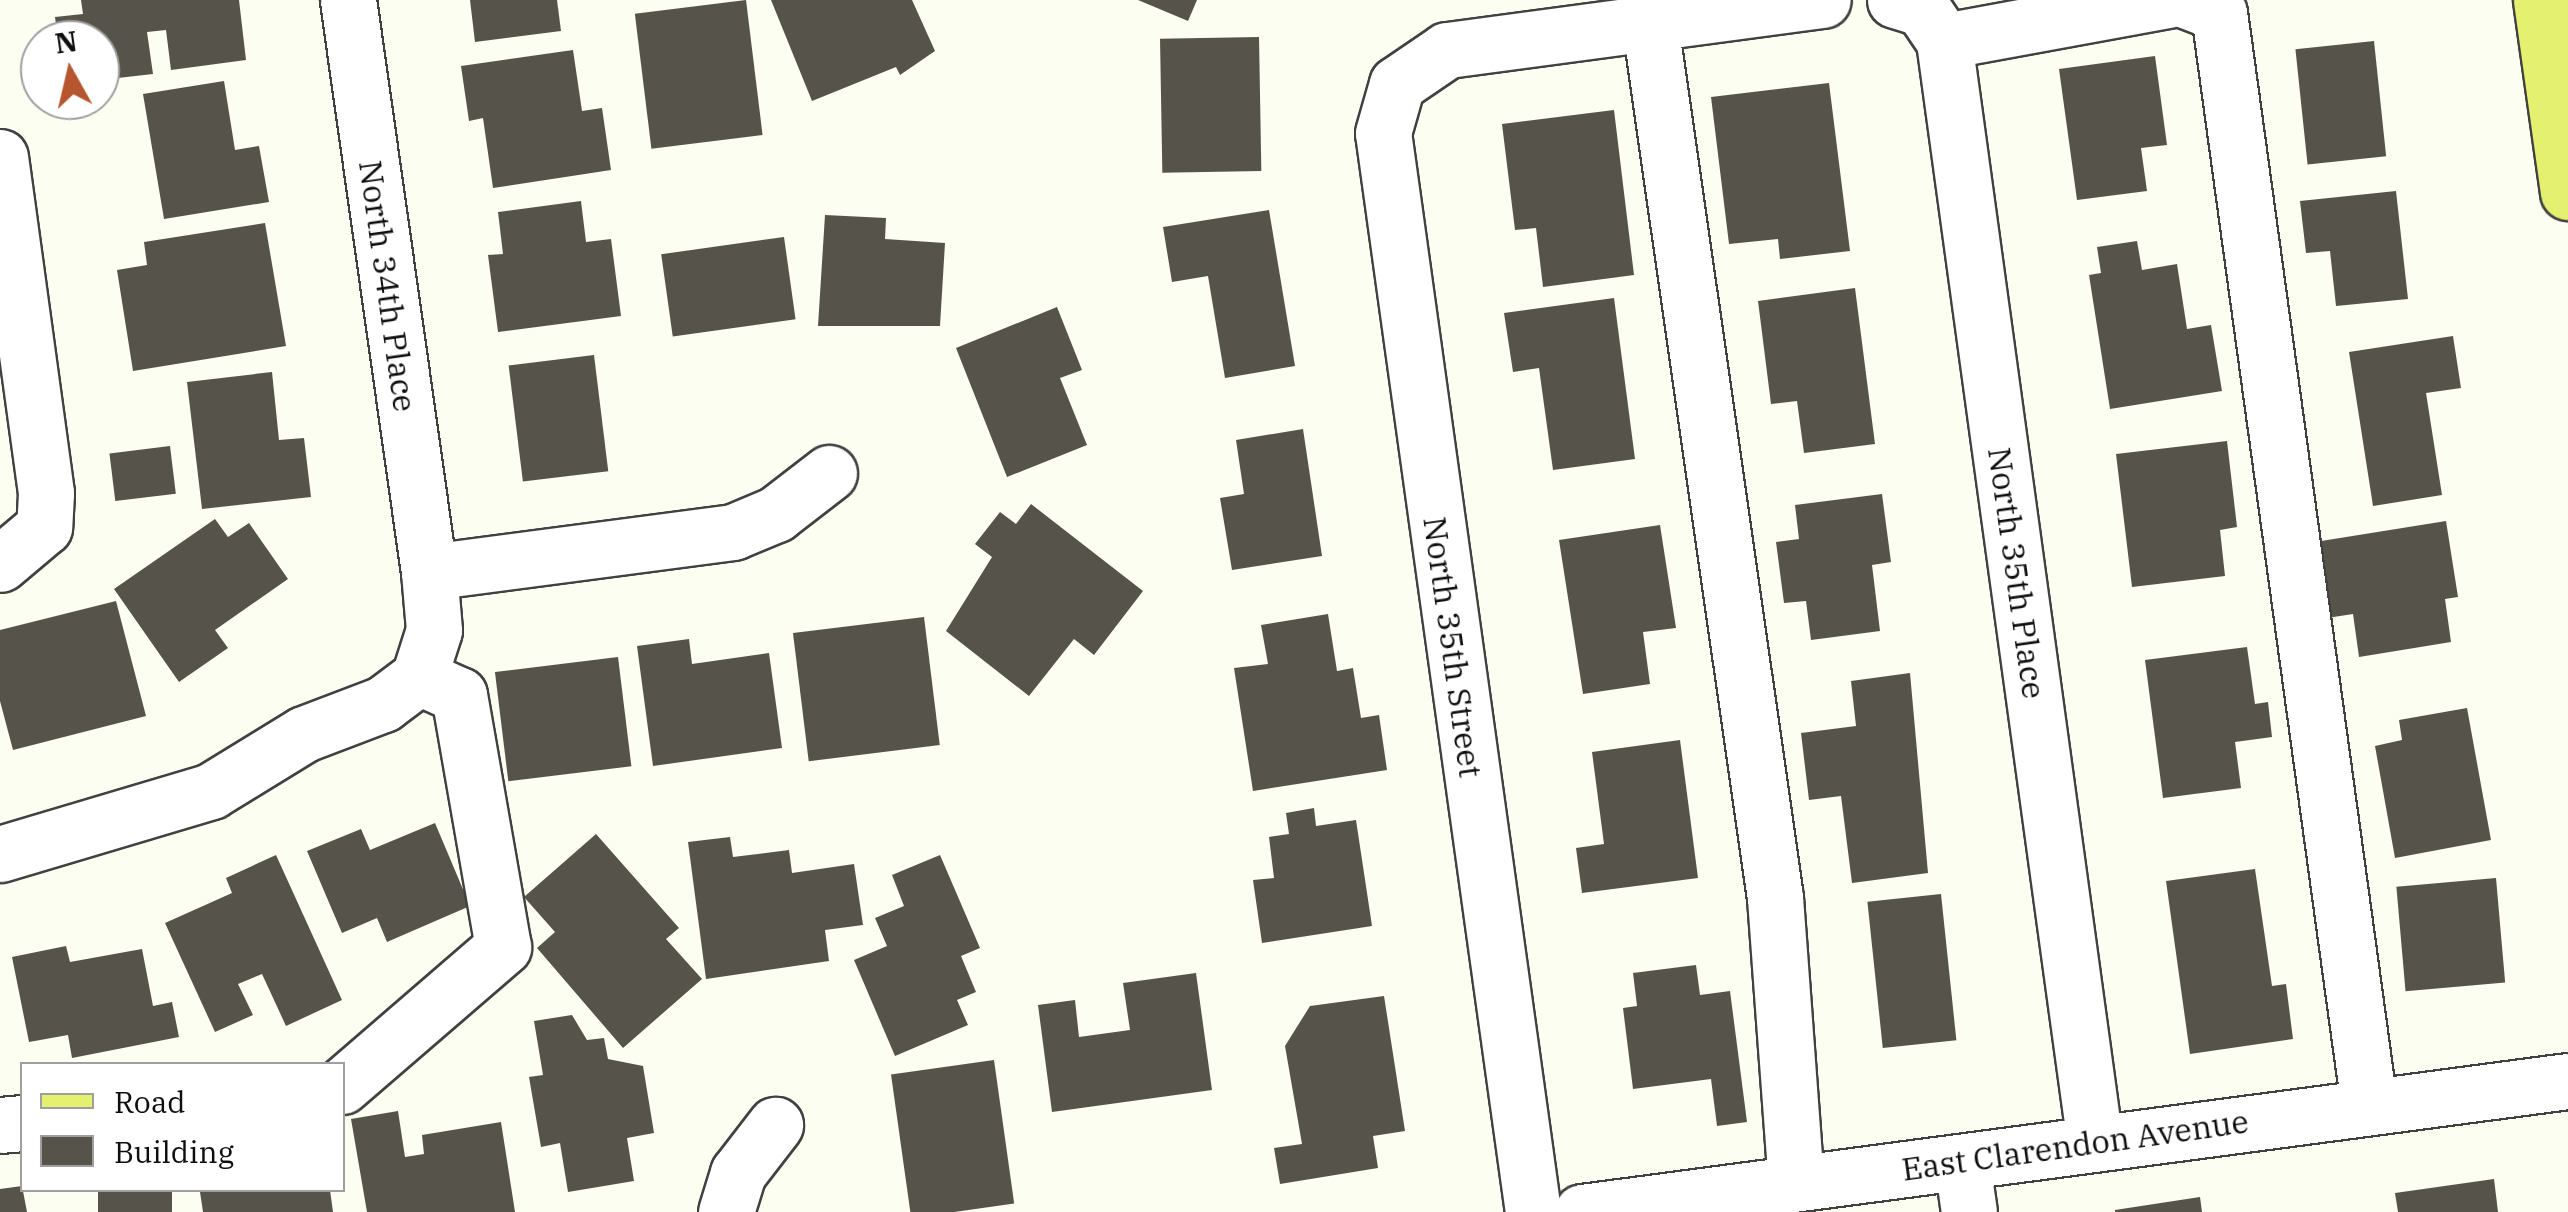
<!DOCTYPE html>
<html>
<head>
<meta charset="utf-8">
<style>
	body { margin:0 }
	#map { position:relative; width:2568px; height:1212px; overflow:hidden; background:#fcfef1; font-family:"IBM Plex Serif",serif }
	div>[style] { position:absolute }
	.building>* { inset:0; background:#56534b; transform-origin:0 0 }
	.roads { filter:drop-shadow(2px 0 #414141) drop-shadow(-2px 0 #414141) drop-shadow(0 2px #414141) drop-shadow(0 -2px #414141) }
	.minor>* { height:55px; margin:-27.5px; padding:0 27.5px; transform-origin:27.5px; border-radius:27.5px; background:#fff }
	.major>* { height:55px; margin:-27.5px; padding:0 27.5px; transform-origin:27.5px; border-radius:27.5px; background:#e4f06f }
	span { translate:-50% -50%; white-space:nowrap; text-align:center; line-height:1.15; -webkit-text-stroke:10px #fff; paint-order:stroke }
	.street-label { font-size:32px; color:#0e0e0e }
	.legend { position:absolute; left:20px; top:1062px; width:325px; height:130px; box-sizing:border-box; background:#fff; border:2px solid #9f9f9f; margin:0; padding:12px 18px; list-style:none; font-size:30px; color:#0e0e0e }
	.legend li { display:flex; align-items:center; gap:20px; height:50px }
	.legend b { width:50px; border:2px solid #9f9f9f }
	.north { position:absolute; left:20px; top:20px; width:100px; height:100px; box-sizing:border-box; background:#fff; border:2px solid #9f9f9f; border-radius:50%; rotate:352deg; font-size:28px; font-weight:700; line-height:40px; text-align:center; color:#0e0e0e }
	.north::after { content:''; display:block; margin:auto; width:35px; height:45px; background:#b6562e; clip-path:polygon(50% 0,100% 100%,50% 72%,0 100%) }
</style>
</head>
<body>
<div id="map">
	<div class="building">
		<div style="clip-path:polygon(81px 0,239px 0,246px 60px,171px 70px,166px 30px,147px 32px,153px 74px,100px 80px,100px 40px,58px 40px,55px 17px,83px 14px)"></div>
		<div style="clip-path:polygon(470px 0,557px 0,561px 31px,475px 42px)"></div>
		<div style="left:746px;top:0;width:136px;height:112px;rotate:83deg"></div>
		<div style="clip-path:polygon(771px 0,912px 0,935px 51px,900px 75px,896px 67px,812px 101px)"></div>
		<div style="clip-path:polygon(1138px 0,1197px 0,1188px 21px)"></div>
		<div style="left:1259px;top:37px;width:134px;height:99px;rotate:89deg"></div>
		<div style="left:2374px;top:41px;width:116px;height:79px;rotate:84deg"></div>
		<div style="clip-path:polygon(573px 50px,582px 111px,602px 108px,611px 170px,493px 188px,483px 118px,469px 121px,461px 66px)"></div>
		<div style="clip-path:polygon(2155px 56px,2167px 145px,2141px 148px,2147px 191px,2077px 200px,2059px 69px)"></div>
		<div style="clip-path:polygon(224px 81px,235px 150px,259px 146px,269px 202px,164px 219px,143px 94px)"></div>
		<div style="clip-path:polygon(1829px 83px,1850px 251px,1780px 259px,1778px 239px,1729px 244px,1711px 97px)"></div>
		<div style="clip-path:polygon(1614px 110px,1634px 275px,1543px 287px,1536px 228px,1515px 230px,1502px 124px)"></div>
		<div style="clip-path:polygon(2396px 191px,2408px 299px,2336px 306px,2330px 251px,2306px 253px,2300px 201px)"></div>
		<div style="clip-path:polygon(581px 201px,586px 242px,611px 239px,621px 316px,498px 332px,488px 255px,503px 254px,498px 212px)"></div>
		<div style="clip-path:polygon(1269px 210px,1295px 366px,1225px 378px,1208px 276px,1172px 282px,1163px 227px)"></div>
		<div style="clip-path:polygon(825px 215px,886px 218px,885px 239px,945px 243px,940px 326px,818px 326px)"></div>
		<div style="clip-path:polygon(265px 223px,286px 346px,133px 371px,117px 270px,147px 265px,144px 242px)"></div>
		<div style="left:784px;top:237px;width:83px;height:124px;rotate:82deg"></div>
		<div style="clip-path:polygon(2137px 241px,2142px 270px,2177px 264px,2187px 329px,2211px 325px,2222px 391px,2110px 409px,2089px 275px,2101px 273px,2097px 247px)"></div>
		<div style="clip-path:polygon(1855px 288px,1875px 444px,1804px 453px,1797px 401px,1771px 404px,1758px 301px)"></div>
		<div style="clip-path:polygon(1614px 298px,1635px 459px,1553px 470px,1539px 368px,1513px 372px,1504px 313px)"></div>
		<div style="clip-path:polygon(1057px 307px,1082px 370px,1060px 378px,1087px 445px,1007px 477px,956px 348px)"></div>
		<div style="clip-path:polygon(2453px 336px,2461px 388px,2426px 393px,2442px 495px,2373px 506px,2349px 352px)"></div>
		<div style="left:594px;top:355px;width:117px;height:86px;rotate:83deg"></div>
		<div style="clip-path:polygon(272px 372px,279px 440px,304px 438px,311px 497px,202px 509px,187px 382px)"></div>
		<div style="clip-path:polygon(1303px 429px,1322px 556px,1232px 570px,1220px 498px,1244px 494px,1236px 440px)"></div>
		<div style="clip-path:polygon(2227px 441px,2237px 527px,2220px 530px,2225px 576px,2132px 587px,2116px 454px)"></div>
		<div style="left:170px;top:446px;width:48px;height:61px;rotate:83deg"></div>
		<div style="clip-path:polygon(1882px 494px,1891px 562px,1872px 565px,1880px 631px,1811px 640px,1806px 601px,1784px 603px,1776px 542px,1799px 539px,1795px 505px)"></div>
		<div style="clip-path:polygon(1031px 504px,1143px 591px,1094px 655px,1074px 639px,1029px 696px,946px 631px,992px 557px,975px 544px,1000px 512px,1016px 524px)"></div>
		<div style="clip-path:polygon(215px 519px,228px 537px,249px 523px,288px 579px,215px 630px,228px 648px,179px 682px,114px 589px)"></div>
		<div style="clip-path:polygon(2446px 521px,2458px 597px,2445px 599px,2451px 642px,2359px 657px,2353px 614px,2327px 618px,2315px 542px)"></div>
		<div style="clip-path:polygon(1660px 525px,1676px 628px,1643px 632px,1650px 684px,1583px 694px,1559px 540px)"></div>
		<div style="clip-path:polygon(116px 601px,146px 716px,13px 750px,0 701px,0 630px)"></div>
		<div style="clip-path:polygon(1328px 614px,1337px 671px,1353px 668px,1361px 718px,1379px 715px,1387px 770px,1253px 791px,1234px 668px,1268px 664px,1261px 625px)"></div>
		<div style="left:924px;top:617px;width:129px;height:132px;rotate:83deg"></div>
		<div style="clip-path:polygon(689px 639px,692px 664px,769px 653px,782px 748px,653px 766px,637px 646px)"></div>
		<div style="clip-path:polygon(2247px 647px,2255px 704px,2268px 702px,2272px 737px,2235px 742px,2241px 788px,2163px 798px,2145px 660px)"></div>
		<div style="left:618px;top:657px;width:110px;height:124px;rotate:83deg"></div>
		<div style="clip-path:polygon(1910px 673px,1928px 873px,1852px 883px,1841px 796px,1809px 800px,1801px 733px,1856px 726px,1851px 681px)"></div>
		<div style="clip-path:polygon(2467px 708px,2491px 840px,2395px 858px,2375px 746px,2402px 740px,2399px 720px)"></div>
		<div style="clip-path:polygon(1680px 740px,1698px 878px,1582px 893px,1576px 848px,1604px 844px,1592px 752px)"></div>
		<div style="clip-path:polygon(1314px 808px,1316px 826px,1356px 820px,1372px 926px,1262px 943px,1253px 880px,1274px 878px,1269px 837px,1289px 834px,1286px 813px)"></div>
		<div style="clip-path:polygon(435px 823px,470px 906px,387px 942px,377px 918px,342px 933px,307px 851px,361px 829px,370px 850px)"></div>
		<div style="clip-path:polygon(596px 834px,679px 928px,666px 939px,702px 979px,623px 1048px,537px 948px,555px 932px,524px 897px)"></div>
		<div style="clip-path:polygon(730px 837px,733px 857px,789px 850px,792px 873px,854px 864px,863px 925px,825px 930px,829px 961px,706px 979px,688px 842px)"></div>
		<div style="clip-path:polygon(276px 855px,342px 1000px,286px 1026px,262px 974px,238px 984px,253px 1015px,215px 1032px,165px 923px,232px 893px,226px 878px)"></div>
		<div style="clip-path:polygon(940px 855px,980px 948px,961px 956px,976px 992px,957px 1000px,968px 1025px,895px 1056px,854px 960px,887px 946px,875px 918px,904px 906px,892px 875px)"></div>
		<div style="clip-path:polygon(2255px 869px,2272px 986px,2286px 984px,2293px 1039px,2190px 1054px,2166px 881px)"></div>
		<div style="left:2496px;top:878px;width:105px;height:100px;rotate:85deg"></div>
		<div style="left:1941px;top:894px;width:147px;height:74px;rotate:84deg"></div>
		<div style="clip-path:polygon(66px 946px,70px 962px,142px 949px,153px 1006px,172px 1002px,179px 1037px,72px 1058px,68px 1035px,29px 1042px,12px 957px)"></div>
		<div style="clip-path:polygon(1696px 965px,1700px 995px,1730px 991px,1747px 1122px,1717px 1126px,1711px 1079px,1633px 1089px,1623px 1008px,1637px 1006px,1633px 973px)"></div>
		<div style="clip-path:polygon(1196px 973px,1212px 1090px,1052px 1112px,1038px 1005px,1075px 1000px,1079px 1037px,1130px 1030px,1123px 983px)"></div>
		<div style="clip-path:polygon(1384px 996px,1405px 1131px,1373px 1136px,1378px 1168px,1280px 1184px,1274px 1148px,1302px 1144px,1285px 1046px,1310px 1006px)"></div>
		<div style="clip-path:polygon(572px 1015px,587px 1040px,604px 1038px,608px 1059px,643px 1066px,654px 1133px,627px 1138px,634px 1181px,568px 1192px,560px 1143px,541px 1147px,529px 1077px,543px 1075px,534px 1021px)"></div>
		<div style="left:994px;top:1060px;width:145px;height:104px;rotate:82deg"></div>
		<div style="clip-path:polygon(398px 1111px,405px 1157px,424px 1154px,422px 1135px,501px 1122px,515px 1212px,367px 1212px,351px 1119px)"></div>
		<div style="clip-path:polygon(2494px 1179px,2498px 1212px,2398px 1212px,2395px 1193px)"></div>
		<div style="clip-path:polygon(22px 1186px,27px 1212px,0 1212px,0 1189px)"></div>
		<div style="left:98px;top:1190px;width:74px;height:22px"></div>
		<div style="clip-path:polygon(218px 1190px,330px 1190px,333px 1212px,203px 1212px,200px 1192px)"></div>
		<div style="clip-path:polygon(2200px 1197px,2202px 1212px,2115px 1212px,2115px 1210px)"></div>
	</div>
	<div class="roads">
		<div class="minor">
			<div style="left:348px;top:0;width:578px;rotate:81.94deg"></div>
			<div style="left:1895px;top:0;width:28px;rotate:17deg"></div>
			<div style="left:1922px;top:8px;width:40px;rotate:56deg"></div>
			<div style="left:1944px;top:41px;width:1112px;rotate:82.2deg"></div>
			<div style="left:2185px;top:0;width:36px;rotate:21deg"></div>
			<div style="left:2219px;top:13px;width:1102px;rotate:82.18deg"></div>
			<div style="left:1650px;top:25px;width:882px;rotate:81.85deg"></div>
			<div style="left:1775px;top:898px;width:284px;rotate:85.8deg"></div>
			<div style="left:1944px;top:41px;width:228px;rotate:-10.4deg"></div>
			<div style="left:0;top:157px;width:339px;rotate:82.2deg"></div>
			<div style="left:46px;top:493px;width:34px;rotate:93deg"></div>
			<div style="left:44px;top:527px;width:57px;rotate:139.9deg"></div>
			<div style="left:0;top:854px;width:220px;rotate:-16.6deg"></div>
			<div style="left:211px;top:791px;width:109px;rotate:-31.5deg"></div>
			<div style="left:304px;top:734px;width:85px;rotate:-20.8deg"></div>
			<div style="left:383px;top:704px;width:45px;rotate:-36.9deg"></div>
			<div style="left:419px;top:677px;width:49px;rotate:-72.3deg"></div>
			<div style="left:434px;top:630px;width:58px;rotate:-94.9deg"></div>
			<div style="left:429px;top:572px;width:307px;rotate:-7.5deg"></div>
			<div style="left:733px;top:532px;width:47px;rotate:-22.7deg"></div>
			<div style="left:776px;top:514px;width:67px;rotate:-37.7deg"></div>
			<div style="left:342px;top:1086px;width:213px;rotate:-40.8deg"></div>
			<div style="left:503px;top:947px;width:256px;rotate:-99.9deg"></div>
			<div style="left:459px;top:695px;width:44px;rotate:-155.8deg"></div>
			<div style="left:0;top:1125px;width:22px;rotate:-5deg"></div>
			<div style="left:1962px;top:1163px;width:49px;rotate:81.9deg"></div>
			<div style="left:726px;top:1212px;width:41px;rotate:-72.9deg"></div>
			<div style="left:738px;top:1173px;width:61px;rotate:-52.4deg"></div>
			<div style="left:1533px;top:1212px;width:1089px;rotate:-97.91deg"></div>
			<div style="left:1383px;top:133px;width:51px;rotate:-74.1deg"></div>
			<div style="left:1397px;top:84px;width:60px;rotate:-34.2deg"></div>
			<div style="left:1447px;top:50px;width:379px;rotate:-7.6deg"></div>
			<div style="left:1582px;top:1212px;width:995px;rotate:-7.57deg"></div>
		</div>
		<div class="major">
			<div style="left:2541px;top:0;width:194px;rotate:82deg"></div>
		</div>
	</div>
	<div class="street-label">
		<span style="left:388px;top:286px;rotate:82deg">North 34th Place</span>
		<span style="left:2017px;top:573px;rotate:82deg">North 35th Place</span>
		<span style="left:1453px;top:647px;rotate:82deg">North 35th Street</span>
		<span style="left:2075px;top:1145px;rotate:-8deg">East Clarendon Avenue</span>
	</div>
	<ul class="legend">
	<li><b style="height:12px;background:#e4f06f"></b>Road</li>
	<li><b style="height:28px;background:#56534b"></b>Building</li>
	</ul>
	<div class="north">N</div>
</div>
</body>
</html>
